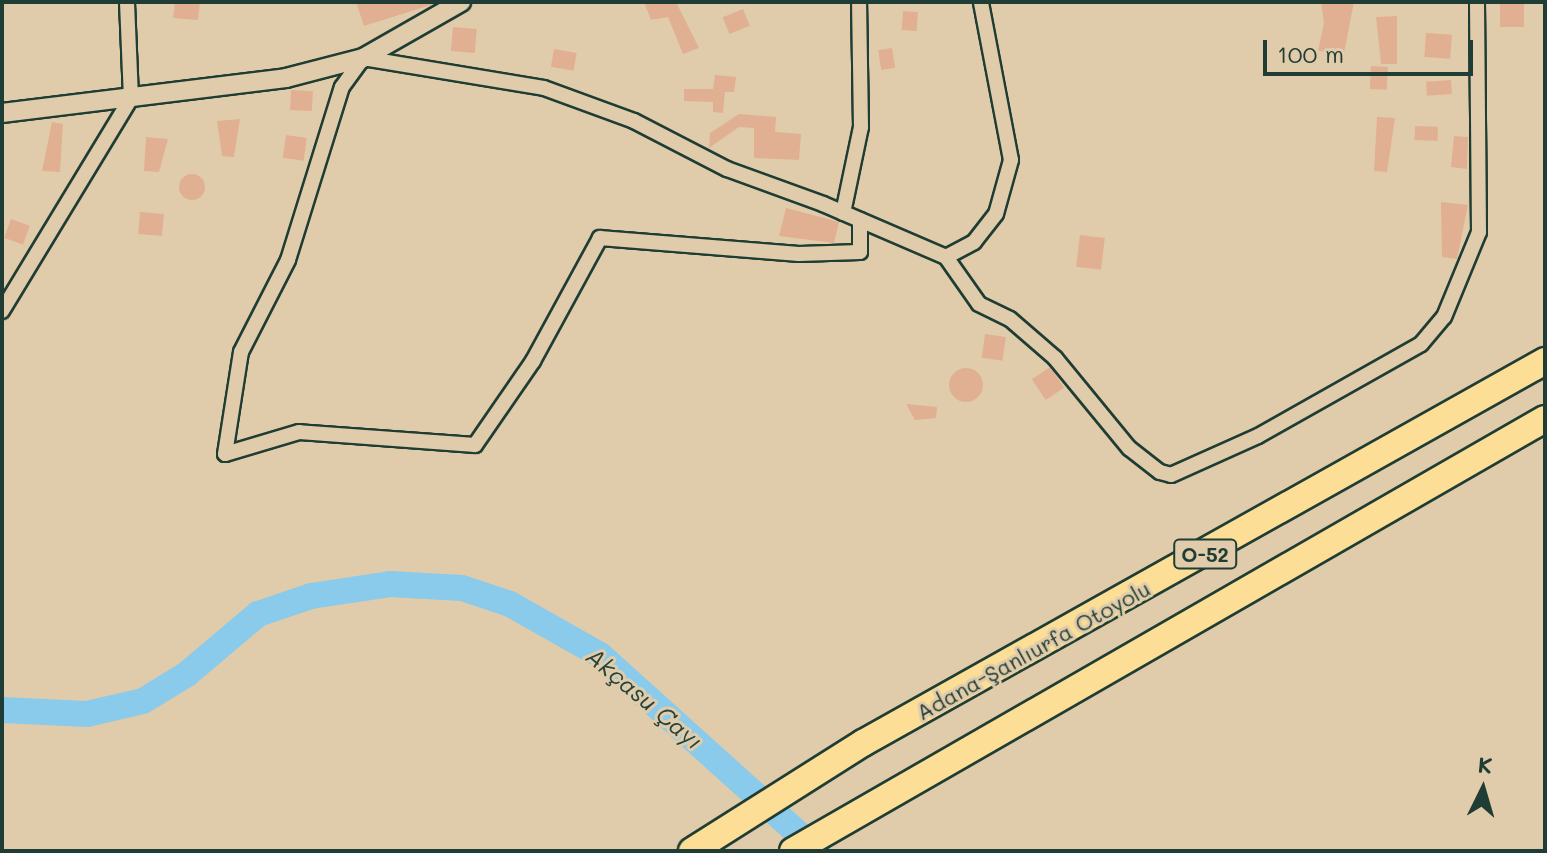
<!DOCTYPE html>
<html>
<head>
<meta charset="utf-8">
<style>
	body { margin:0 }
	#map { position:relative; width:1547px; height:853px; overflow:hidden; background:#e0ccaa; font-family:Mali,sans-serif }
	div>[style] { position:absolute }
	.river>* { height:26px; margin:-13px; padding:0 13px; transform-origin:13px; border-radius:13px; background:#8acaeb }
	.building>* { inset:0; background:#e1b092; transform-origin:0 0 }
	.round { border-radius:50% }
	.roads { filter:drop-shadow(2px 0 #1f3d34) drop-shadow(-2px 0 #1f3d34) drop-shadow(0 2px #1f3d34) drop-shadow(0 -2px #1f3d34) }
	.minor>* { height:14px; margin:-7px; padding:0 7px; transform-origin:7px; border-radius:7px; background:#e0ccaa }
	.tertiary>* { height:18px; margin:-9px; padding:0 9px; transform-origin:9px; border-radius:9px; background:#e0ccaa }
	.motorway>* { height:26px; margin:-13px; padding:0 13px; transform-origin:13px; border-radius:13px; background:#fdde96 }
	span { translate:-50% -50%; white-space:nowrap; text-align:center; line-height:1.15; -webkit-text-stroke:6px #e0ccaa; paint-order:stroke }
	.shield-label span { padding:2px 6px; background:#e0ccaa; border:2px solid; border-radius:6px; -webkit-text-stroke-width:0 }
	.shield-label { font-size:20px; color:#1f3d34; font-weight:700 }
	.street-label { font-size:22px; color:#1f3d34 }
	.water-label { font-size:24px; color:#24443d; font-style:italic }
	.frame { position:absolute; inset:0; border:4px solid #1f3d34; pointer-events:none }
	.north { position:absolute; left:1443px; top:749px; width:80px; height:80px; -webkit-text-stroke:6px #e0ccaa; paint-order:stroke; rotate:5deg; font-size:22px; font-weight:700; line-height:32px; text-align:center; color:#1f3d34 }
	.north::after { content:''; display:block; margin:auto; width:28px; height:36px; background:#1f3d34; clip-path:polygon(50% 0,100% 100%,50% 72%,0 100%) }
	.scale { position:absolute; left:1263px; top:40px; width:210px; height:36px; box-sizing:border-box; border:4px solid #1f3d34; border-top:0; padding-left:10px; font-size:24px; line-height:28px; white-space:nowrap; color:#1f3d34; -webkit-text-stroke:6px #e0ccaa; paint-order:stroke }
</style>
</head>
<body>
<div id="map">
	<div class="river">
		<div style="left:2px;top:710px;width:85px;rotate:2.7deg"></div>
		<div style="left:87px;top:714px;width:57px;rotate:-13.1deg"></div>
		<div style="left:143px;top:701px;width:52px;rotate:-31.5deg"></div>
		<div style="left:187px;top:674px;width:93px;rotate:-40.2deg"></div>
		<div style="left:258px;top:614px;width:56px;rotate:-18.8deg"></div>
		<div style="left:311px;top:596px;width:80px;rotate:-8.6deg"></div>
		<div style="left:390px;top:584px;width:72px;rotate:3.2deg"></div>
		<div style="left:462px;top:588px;width:51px;rotate:18.4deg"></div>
		<div style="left:510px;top:604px;width:103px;rotate:29.5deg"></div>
		<div style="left:600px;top:655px;width:293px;rotate:42deg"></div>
	</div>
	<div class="building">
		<div style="clip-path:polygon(175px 2px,200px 2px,198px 20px,173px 18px)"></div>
		<div style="clip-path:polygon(356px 2px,434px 2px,434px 4px,364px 26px)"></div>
		<div style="clip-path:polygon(644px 2px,676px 2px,699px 48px,683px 54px,668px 17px,651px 20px)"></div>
		<div style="clip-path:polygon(1321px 2px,1354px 2px,1344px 53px,1318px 51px,1324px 23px)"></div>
		<div style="left:1500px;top:2px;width:24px;height:25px"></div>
		<div style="left:743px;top:9px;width:18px;height:22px;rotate:68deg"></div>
		<div style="left:903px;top:11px;width:15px;height:19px;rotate:4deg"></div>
		<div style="clip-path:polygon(1397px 16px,1397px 64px,1381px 64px,1376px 17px)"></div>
		<div style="left:453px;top:27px;width:24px;height:24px;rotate:5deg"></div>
		<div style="left:1426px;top:33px;width:26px;height:24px;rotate:4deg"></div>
		<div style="left:892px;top:48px;width:20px;height:14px;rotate:81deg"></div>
		<div style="left:554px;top:49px;width:23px;height:18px;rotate:10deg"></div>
		<div style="left:1371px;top:66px;width:17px;height:23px;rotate:3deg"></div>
		<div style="clip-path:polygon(715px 75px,736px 77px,734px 92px,725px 92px,723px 113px,713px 112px,713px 102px,684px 101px,684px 89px,713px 89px)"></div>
		<div style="left:1451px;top:80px;width:14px;height:25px;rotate:86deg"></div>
		<div style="left:291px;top:90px;width:22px;height:20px;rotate:3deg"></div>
		<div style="clip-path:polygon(739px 114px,776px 117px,775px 132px,801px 134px,799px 160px,754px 158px,754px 128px,739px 127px,709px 148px,710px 133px)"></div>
		<div style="clip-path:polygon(1377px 117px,1395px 118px,1387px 172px,1374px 171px)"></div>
		<div style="clip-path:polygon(240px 119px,234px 157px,222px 156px,217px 121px)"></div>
		<div style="clip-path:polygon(52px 122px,63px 124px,60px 172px,42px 171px)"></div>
		<div style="left:1415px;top:126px;width:23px;height:14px;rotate:2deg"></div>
		<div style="left:286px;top:135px;width:21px;height:23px;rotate:8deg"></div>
		<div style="clip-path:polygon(1454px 136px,1468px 137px,1467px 169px,1451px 167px)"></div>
		<div style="clip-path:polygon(146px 137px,168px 139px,159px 172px,144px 171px)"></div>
		<div class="round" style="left:179px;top:174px;width:26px;height:26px"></div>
		<div style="clip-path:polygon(1441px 202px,1468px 205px,1457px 259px,1442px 257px)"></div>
		<div style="clip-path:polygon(786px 208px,839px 222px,834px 243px,779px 236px)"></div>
		<div style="left:140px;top:212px;width:24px;height:22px;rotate:5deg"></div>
		<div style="left:11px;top:219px;width:20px;height:20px;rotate:20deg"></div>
		<div style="left:1080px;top:235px;width:25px;height:32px;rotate:7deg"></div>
		<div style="left:985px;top:334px;width:21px;height:24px;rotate:8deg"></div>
		<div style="left:1050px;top:367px;width:25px;height:22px;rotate:56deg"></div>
		<div class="round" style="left:949px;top:368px;width:34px;height:34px"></div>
		<div style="clip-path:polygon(906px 404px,937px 407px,936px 418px,915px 420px)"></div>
	</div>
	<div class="roads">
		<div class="minor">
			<div style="left:843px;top:213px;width:88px;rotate:-78.2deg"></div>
			<div style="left:861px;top:127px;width:125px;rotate:-90.9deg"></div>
			<div style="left:860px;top:220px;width:32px;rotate:90deg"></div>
			<div style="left:860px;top:252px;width:61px;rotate:178.1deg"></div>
			<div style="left:799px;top:254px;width:200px;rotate:-175.4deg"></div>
			<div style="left:600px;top:238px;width:140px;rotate:118.6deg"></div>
			<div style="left:533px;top:361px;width:102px;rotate:124.6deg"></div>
			<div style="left:475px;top:445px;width:176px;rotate:-175.8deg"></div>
			<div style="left:299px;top:432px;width:77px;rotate:163.4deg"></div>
			<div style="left:225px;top:454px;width:103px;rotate:-81.1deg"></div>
			<div style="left:241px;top:352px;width:103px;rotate:-62.9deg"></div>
			<div style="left:288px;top:260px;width:181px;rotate:-72.7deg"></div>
			<div style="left:342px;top:87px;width:36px;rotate:-54deg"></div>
			<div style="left:363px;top:58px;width:183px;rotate:9.4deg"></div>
			<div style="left:544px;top:88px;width:96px;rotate:20.1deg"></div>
			<div style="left:634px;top:121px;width:105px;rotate:27.3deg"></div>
			<div style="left:727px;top:169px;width:102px;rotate:20deg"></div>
			<div style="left:823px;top:204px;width:134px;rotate:23.3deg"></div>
			<div style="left:946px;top:257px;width:32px;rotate:-28deg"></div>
			<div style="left:974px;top:242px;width:36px;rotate:-52deg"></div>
			<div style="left:996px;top:214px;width:56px;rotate:-74.5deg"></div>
			<div style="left:1011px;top:160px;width:161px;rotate:-100.8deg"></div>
			<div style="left:946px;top:257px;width:57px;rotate:54.9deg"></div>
			<div style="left:979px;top:304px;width:34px;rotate:26deg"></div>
			<div style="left:1010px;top:319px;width:60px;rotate:40.9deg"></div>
			<div style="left:1055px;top:358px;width:117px;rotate:50.6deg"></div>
			<div style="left:1129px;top:448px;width:39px;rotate:38deg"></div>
			<div style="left:1160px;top:472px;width:11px;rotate:15deg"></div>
			<div style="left:1171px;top:475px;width:95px;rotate:-24.1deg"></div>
			<div style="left:1258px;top:436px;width:187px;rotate:-29.4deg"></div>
			<div style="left:1421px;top:344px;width:35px;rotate:-50deg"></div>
			<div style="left:1444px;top:317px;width:92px;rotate:-67.6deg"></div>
			<div style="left:1479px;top:232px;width:230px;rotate:-90.5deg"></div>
			<div style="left:2px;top:311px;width:249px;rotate:-58.8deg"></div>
			<div style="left:131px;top:98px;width:96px;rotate:-92.4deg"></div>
		</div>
		<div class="tertiary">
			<div style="left:2px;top:113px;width:286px;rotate:-7deg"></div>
			<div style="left:286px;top:78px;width:80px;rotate:-14.6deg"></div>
			<div style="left:363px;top:58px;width:113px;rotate:-29.7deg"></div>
		</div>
		<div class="motorway">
			<div style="left:692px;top:851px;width:202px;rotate:-32.3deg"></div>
			<div style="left:863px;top:743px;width:782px;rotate:-29.25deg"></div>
			<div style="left:793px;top:851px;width:867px;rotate:-29.88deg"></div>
		</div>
	</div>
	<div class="shield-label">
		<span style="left:1205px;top:554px">O-52</span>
	</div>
	<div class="street-label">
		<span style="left:1033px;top:650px;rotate:-29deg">Adana-Şanlıurfa Otoyolu</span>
	</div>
	<div class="water-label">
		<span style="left:645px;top:698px;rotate:40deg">Akçasu Çayı</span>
	</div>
	<div class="frame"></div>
	<div class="north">K</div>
	<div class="scale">100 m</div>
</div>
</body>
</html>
